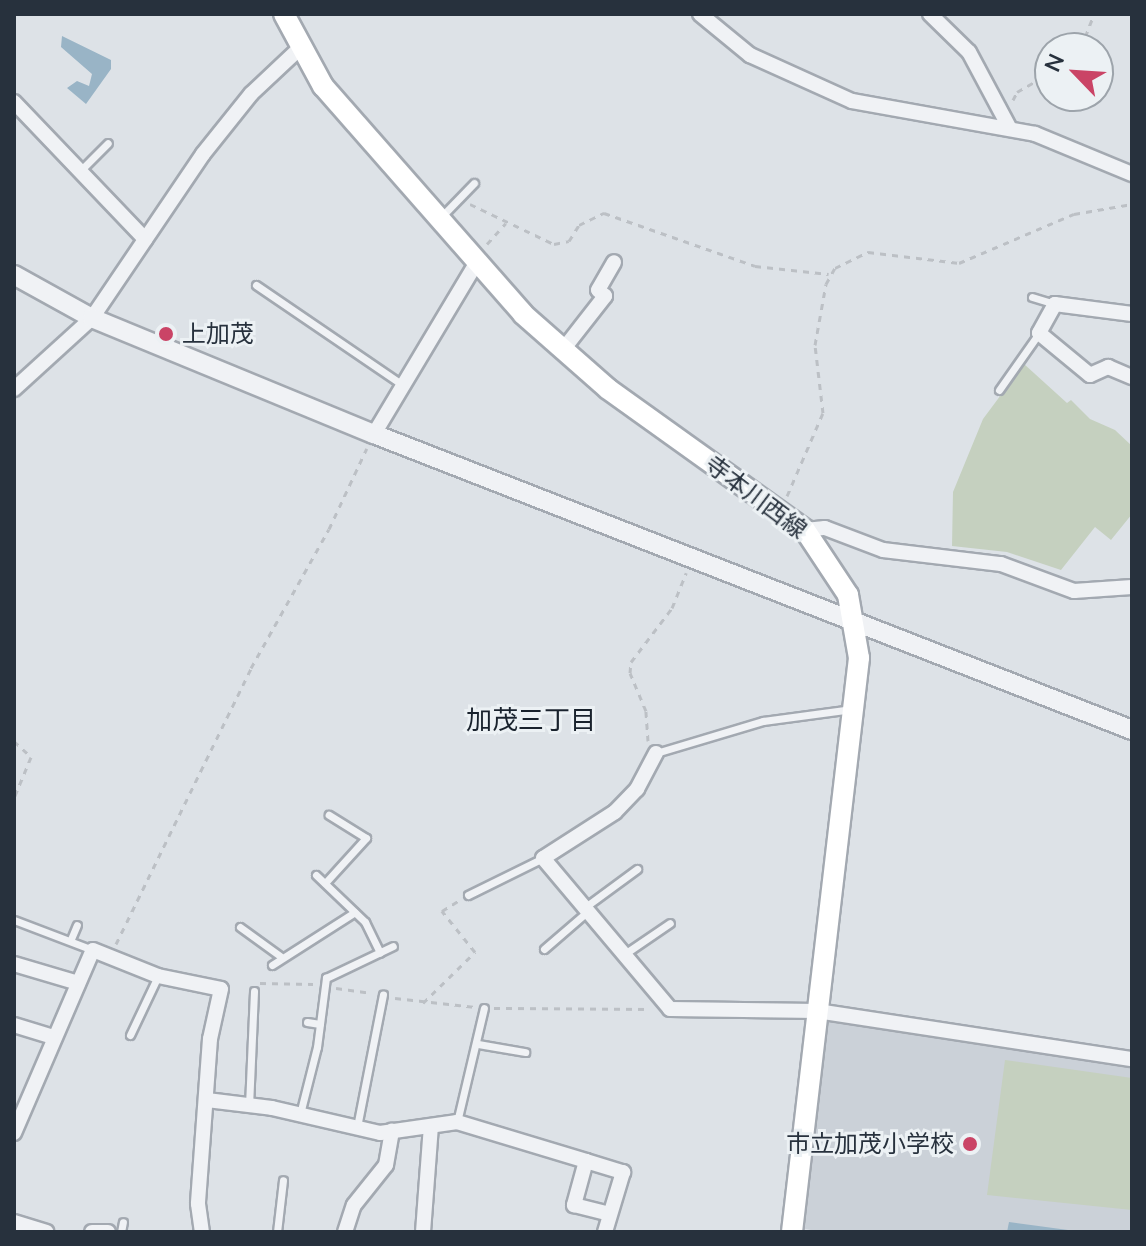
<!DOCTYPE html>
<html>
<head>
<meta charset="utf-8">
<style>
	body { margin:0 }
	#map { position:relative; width:1146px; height:1246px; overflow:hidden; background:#dde2e7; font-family:Mulish,"Noto Sans JP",sans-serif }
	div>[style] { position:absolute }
	.built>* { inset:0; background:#cbd1d8 }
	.green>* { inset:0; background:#c5d0bf }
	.water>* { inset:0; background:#99b4c6 }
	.path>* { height:3px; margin-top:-1.5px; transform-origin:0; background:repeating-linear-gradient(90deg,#bcc0c5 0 6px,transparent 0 12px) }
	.roads { filter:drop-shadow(2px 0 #a3a9b1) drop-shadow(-2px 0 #a3a9b1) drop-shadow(0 2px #a3a9b1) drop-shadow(0 -2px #a3a9b1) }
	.service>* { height:7px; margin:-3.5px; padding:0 3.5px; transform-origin:3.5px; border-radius:3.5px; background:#f0f2f5 }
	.minor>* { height:14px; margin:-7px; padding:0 7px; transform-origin:7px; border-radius:7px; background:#f0f2f5 }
	.tertiary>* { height:18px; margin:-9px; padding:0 9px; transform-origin:9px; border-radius:9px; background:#f0f2f5 }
	.secondary>* { height:20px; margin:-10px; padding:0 10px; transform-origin:10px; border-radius:10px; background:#fff }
	.dots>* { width:22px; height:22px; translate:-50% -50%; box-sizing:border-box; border:4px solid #ecf1f4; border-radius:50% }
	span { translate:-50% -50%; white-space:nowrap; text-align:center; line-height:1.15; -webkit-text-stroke:6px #ecf1f4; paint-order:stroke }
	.poi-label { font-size:24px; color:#27313d }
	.left { translate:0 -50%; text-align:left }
	.right { translate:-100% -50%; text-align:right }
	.street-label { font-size:24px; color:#27313d }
	.neighbourhood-label { font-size:26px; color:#19222d }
	.frame { position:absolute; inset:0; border:16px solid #27313d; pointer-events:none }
	.north { position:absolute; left:1034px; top:32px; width:80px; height:80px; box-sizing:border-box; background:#ecf1f4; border:2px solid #9da4ab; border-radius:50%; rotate:295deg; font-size:22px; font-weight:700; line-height:32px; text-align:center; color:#27313d }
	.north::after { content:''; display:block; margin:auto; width:28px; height:36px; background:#ca4466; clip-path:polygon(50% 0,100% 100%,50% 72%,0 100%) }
</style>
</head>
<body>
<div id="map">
	<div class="built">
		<div style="clip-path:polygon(824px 1018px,1132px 1064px,1132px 1232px,821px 1232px,801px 1228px)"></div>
	</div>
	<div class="green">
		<div style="clip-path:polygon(1024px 364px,1067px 403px,1071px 400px,1090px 419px,1115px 430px,1132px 446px,1132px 514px,1111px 540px,1095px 527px,1061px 570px,1007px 552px,952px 546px,953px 492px,983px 419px)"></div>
		<div style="clip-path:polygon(1005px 1060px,1132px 1078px,1132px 1210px,987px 1195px)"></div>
	</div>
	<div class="water">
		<div style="clip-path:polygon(62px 36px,111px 60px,111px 69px,86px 104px,67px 88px,77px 81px,89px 86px,92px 74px,61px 47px)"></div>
		<div style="clip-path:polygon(1009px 1222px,1068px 1230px,1068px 1232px,1007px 1232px)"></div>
	</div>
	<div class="path">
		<div style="left:1081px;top:48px;width:36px;rotate:-69deg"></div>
		<div style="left:1013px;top:100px;width:9px;rotate:-63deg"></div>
		<div style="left:1017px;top:92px;width:38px;rotate:-30deg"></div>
		<div style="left:470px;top:204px;width:93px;rotate:25.5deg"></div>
		<div style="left:554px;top:244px;width:15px;rotate:-11deg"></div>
		<div style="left:569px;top:241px;width:19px;rotate:-58deg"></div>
		<div style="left:579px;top:225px;width:28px;rotate:-26deg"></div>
		<div style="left:604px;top:213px;width:160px;rotate:19.3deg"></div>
		<div style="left:755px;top:266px;width:74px;rotate:6.2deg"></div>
		<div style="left:487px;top:244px;width:28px;rotate:-48deg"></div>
		<div style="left:787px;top:496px;width:90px;rotate:-66.6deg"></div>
		<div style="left:823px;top:413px;width:68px;rotate:-96.7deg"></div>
		<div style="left:815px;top:345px;width:62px;rotate:-79.8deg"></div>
		<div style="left:826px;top:284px;width:18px;rotate:-61deg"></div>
		<div style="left:835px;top:268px;width:37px;rotate:-26deg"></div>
		<div style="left:868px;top:252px;width:92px;rotate:6.9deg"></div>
		<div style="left:959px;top:263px;width:125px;rotate:-23.1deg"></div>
		<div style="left:1074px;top:214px;width:59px;rotate:-9.8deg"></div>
		<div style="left:14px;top:741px;width:23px;rotate:43deg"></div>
		<div style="left:31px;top:757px;width:44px;rotate:112.5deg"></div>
		<div style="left:648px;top:741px;width:30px;rotate:-94deg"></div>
		<div style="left:646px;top:711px;width:41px;rotate:-112.8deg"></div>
		<div style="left:630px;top:673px;width:11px;rotate:-85deg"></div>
		<div style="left:631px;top:662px;width:68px;rotate:-52.8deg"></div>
		<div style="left:672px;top:608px;width:38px;rotate:-68deg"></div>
		<div style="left:116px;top:944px;width:307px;rotate:-63.9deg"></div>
		<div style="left:251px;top:668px;width:159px;rotate:-60.7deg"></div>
		<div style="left:329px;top:529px;width:89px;rotate:-64.9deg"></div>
		<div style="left:260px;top:983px;width:53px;rotate:1.1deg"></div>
		<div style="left:336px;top:988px;width:36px;rotate:8deg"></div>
		<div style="left:395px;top:998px;width:81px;rotate:6.4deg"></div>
		<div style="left:423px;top:1003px;width:73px;rotate:-44.4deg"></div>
		<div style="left:475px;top:952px;width:53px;rotate:-128.8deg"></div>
		<div style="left:442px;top:911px;width:19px;rotate:-32deg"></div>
		<div style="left:494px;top:1008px;width:156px;rotate:0.4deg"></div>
	</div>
	<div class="roads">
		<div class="service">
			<div style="left:78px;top:173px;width:42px;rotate:-45deg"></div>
			<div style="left:442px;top:216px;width:46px;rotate:-45.9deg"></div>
			<div style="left:256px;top:285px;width:176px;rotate:34.3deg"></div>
			<div style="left:1032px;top:297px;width:24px;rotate:17deg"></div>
			<div style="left:999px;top:390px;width:70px;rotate:-54.9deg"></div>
			<div style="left:656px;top:753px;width:112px;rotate:-16.7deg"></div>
			<div style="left:763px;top:721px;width:90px;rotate:-7.7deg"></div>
			<div style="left:316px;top:875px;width:68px;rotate:43.8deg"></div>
			<div style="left:365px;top:922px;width:34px;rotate:64deg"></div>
			<div style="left:325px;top:883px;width:61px;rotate:-47.7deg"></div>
			<div style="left:366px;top:838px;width:44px;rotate:-148.1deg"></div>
			<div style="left:468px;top:895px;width:84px;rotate:-26.3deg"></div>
			<div style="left:588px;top:905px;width:61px;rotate:-36.3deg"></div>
			<div style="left:14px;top:920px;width:85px;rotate:20.8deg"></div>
			<div style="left:240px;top:927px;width:49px;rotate:35.9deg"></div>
			<div style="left:71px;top:939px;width:15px;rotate:-67deg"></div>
			<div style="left:544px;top:949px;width:58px;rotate:-40.8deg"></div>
			<div style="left:626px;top:953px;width:53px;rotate:-34.3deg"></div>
			<div style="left:272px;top:965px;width:98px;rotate:-32.6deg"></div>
			<div style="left:307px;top:1022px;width:13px;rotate:9deg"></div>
			<div style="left:130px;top:1035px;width:65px;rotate:-64.6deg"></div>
			<div style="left:478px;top:1044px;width:48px;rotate:9.7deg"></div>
			<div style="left:249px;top:1106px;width:115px;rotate:-87.5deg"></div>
			<div style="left:300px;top:1114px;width:69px;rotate:-75.8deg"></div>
			<div style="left:317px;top:1047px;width:70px;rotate:-82.6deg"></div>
			<div style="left:326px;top:978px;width:74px;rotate:-25.5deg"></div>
			<div style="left:457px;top:1122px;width:117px;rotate:-76.7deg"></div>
			<div style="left:357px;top:1127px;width:135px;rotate:-78.9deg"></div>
			<div style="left:121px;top:1232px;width:10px;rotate:-79deg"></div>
			<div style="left:277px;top:1232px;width:52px;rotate:-83.4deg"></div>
		</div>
		<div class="minor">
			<div style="left:700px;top:14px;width:65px;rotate:39.4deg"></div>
			<div style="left:750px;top:55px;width:112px;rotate:24.3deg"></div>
			<div style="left:852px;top:101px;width:186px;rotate:10.2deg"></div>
			<div style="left:1035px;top:134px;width:105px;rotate:22.4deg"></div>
			<div style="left:930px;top:14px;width:54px;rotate:44.3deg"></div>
			<div style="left:969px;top:52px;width:85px;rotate:61.9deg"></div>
			<div style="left:14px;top:102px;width:190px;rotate:46.3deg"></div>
			<div style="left:1132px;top:314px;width:78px;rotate:-172.6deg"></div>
			<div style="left:1055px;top:304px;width:33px;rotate:119deg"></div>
			<div style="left:1039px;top:333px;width:66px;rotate:39.5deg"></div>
			<div style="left:1090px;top:375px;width:20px;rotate:-24deg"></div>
			<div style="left:1108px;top:367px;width:26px;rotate:23deg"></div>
			<div style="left:562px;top:351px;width:70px;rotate:-52deg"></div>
			<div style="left:605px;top:296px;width:9px;rotate:-139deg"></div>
			<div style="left:598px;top:290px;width:32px;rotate:-60deg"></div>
			<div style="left:14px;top:389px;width:105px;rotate:-42.3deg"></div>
			<div style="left:92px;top:318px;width:198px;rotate:-55.9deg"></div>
			<div style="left:203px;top:154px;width:77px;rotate:-51.3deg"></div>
			<div style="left:251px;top:94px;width:67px;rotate:-43.2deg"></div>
			<div style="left:374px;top:434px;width:203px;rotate:-59.1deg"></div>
			<div style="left:805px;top:530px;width:20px;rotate:-6deg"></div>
			<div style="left:825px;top:528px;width:62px;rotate:20.8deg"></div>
			<div style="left:883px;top:550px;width:119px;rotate:6.8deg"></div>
			<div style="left:1001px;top:564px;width:78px;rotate:20.3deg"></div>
			<div style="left:1074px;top:591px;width:58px;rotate:-3.9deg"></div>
			<div style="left:656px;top:753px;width:41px;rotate:117.8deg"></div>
			<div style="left:637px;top:789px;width:32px;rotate:134deg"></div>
			<div style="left:615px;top:812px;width:85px;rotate:147.4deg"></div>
			<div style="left:543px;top:858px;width:197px;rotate:49.9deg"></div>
			<div style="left:670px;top:1009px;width:147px;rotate:0.8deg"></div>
			<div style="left:817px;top:1011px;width:319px;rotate:8.7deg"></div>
			<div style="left:14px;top:964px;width:67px;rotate:16.5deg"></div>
			<div style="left:14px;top:1025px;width:41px;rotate:17.1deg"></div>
			<div style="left:207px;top:1100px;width:65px;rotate:7deg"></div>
			<div style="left:272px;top:1108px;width:111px;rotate:13deg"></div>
			<div style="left:380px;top:1133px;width:78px;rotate:-8.1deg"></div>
			<div style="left:457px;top:1122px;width:135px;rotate:16.8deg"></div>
			<div style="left:586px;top:1161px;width:46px;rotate:105.3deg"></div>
			<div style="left:574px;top:1205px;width:36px;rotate:14deg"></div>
			<div style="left:14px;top:1133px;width:199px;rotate:-66.7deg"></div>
			<div style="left:93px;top:950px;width:70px;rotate:21.8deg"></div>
			<div style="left:158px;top:976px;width:64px;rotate:11.7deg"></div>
			<div style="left:221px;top:989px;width:51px;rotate:102.4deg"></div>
			<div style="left:210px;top:1039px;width:165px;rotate:94.2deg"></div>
			<div style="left:198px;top:1204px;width:28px;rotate:82deg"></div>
			<div style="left:586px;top:1161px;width:39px;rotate:17deg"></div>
			<div style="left:623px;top:1172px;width:63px;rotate:106.7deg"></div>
			<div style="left:14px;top:1222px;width:34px;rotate:17deg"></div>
			<div style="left:92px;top:1232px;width:16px"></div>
			<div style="left:345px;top:1232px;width:28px;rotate:-72deg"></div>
			<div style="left:354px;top:1205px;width:51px;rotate:-51.3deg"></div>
			<div style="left:386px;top:1165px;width:35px;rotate:-80deg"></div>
			<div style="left:423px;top:1232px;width:106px;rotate:-85.7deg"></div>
		</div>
		<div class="tertiary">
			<div style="left:14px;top:275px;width:89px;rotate:28.9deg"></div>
			<div style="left:92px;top:318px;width:305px;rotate:22.4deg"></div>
			<div style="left:374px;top:434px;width:814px;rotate:21.33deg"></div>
		</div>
		<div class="secondary">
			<div style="left:284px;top:14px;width:82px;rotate:61.6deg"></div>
			<div style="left:323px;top:86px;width:303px;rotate:48.7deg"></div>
			<div style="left:523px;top:314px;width:113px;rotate:41.4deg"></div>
			<div style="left:608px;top:389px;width:242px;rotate:35.6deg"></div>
			<div style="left:805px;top:530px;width:78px;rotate:56.5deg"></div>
			<div style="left:848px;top:595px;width:64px;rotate:80.1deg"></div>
			<div style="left:859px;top:658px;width:578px;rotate:96.66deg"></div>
		</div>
	</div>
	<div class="dots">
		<div style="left:166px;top:334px;background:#ca4466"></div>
		<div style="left:970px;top:1144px;background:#ca4466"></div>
	</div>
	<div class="poi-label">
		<span class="left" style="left:182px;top:334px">上加茂</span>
		<span class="right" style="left:954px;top:1144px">市立加茂小学校</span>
	</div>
	<div class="street-label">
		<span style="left:756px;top:497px;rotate:37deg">寺本川西線</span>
	</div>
	<div class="neighbourhood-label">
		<span style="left:531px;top:720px">加茂三丁目</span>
	</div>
	<div class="frame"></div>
	<div class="north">N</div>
</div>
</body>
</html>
